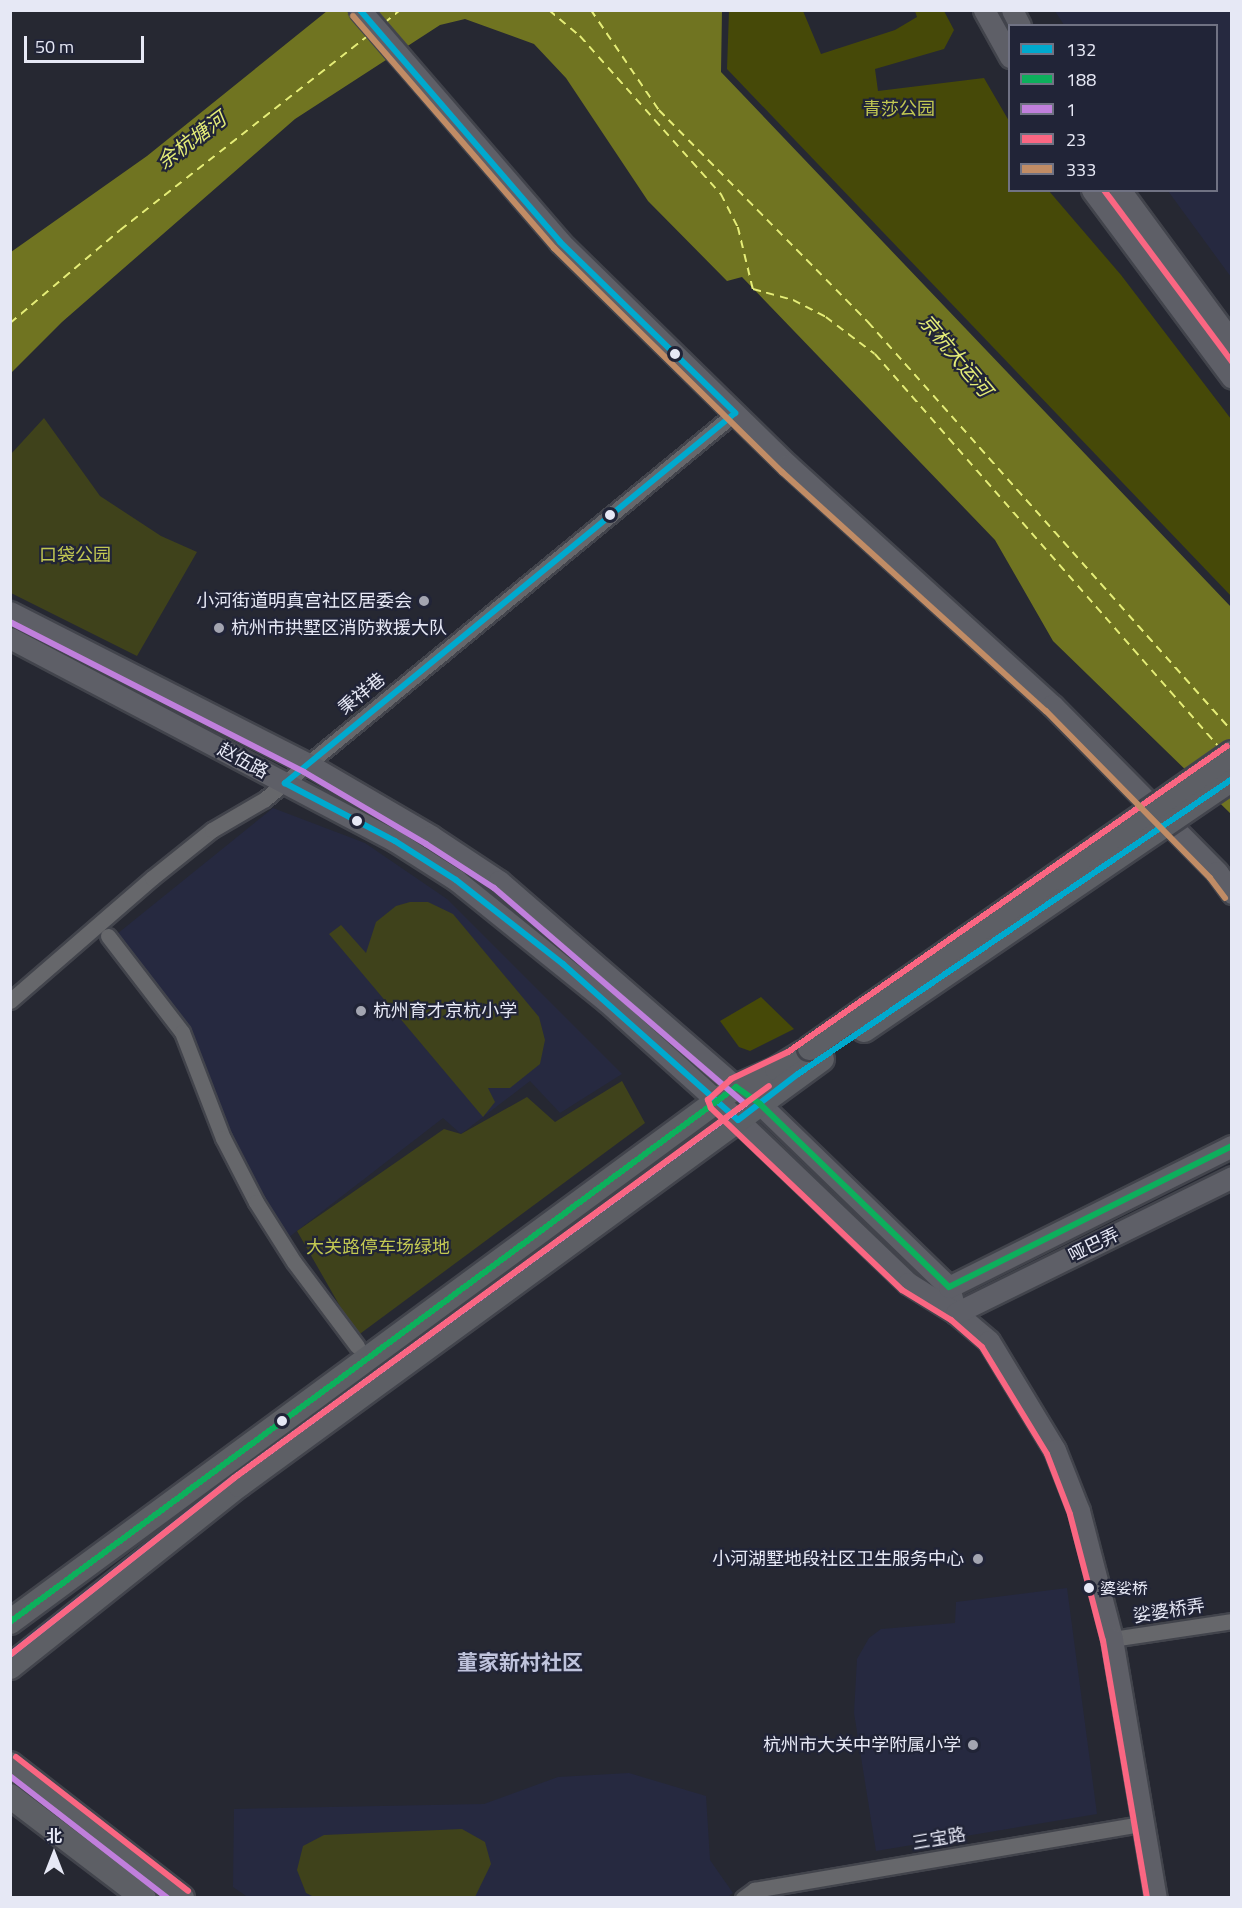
<!DOCTYPE html>
<html>
<head>
<meta charset="utf-8">
<style>
	body { margin:0 }
	#map { position:relative; width:1242px; height:1908px; overflow:hidden; background:#262832; font-family:"Titillium Web","Noto Sans SC",sans-serif }
	div>[style] { position:absolute }
	.built>* { inset:0; background:#262940 }
	.green>* { inset:0; background:#3f421b }
	.forest>* { inset:0; background:#464908 }
	.water>* { inset:0; background:#707421 }
	.ferry>* { height:1.5px; margin-top:-0.75px; transform-origin:0; background:repeating-linear-gradient(90deg,#e5ed77 0 8px,transparent 0 14px) }
	.roads { filter:drop-shadow(2px 0 #42444c) drop-shadow(-2px 0 #42444c) drop-shadow(0 2px #42444c) drop-shadow(0 -2px #42444c) }
	.street>* { height:15px; margin:-7.5px; padding:0 7.5px; transform-origin:7.5px; border-radius:7.5px; background:#66676b }
	.secondary>* { height:21px; margin:-10.5px; padding:0 10.5px; transform-origin:10.5px; border-radius:10.5px; background:#5e5f67 }
	.primary>* { height:24px; margin:-12px; padding:0 12px; transform-origin:12px; border-radius:12px; background:#5d5f65 }
	.bridges { filter:drop-shadow(2px 0 #42444c) drop-shadow(-2px 0 #42444c) drop-shadow(0 2px #42444c) drop-shadow(0 -2px #42444c) }
	.primary-bridge>* { height:24px; margin:-12px; padding:0 12px; transform-origin:12px; border-radius:12px; background:#5d5f65 }
	.bus-1>* { height:6px; margin:-3px; padding:0 3px; transform-origin:3px; border-radius:3px; background:#00a9ce }
	.bus-2>* { height:6px; margin:-3px; padding:0 3px; transform-origin:3px; border-radius:3px; background:#0daf5c }
	.bus-3>* { height:6px; margin:-3px; padding:0 3px; transform-origin:3px; border-radius:3px; background:#c07fdc }
	.bus-4>* { height:6px; margin:-3px; padding:0 3px; transform-origin:3px; border-radius:3px; background:#fa6682 }
	.bus-5>* { height:6px; margin:-3px; padding:0 3px; transform-origin:3px; border-radius:3px; background:#c18c65 }
	.dots>* { width:16px; height:16px; translate:-50% -50%; box-sizing:border-box; border:3px solid #212437; border-radius:50% }
	span { translate:-50% -50%; white-space:nowrap; text-align:center; line-height:1.15; -webkit-text-stroke:4.5px #212437; paint-order:stroke }
	.bus-label { font-size:16px; color:#e6e8f5 }
	.left { translate:0 -50%; text-align:left }
	.park-label { font-size:18px; color:#c2c852 }
	.poi-label { font-size:18px; color:#e6e8f5 }
	.right { translate:-100% -50%; text-align:right }
	.street-label { font-size:18px; color:#e6e8f5 }
	.water-label { font-size:20px; color:#e5ed77; font-style:italic }
	.quarter-label { font-size:21px; color:#bfc3dc; font-weight:700 }
	.frame { position:absolute; inset:0; border:12px solid #e6e8f5; pointer-events:none }
	.legend { position:absolute; left:1008px; top:24px; width:210px; height:168px; box-sizing:border-box; background:#212437; border:2px solid #707283; margin:0; padding:8px 10px; list-style:none; font-size:18px; color:#e6e8f5 }
	.legend li { display:flex; align-items:center; gap:12px; height:30px }
	.legend b { width:30px; border:2px solid #707283 }
	.north { position:absolute; left:24px; top:1824px; width:60px; height:60px; -webkit-text-stroke:4px #212437; paint-order:stroke; rotate:0deg; font-size:16px; font-weight:700; line-height:24px; text-align:center; color:#e6e8f5 }
	.north::after { content:''; display:block; margin:auto; width:21px; height:27px; background:#e6e8f5; clip-path:polygon(50% 0,100% 100%,50% 72%,0 100%) }
	.scale { position:absolute; left:24px; top:36px; width:120px; height:27px; box-sizing:border-box; border:3px solid #e6e8f5; border-top:0; padding-left:8px; font-size:18px; line-height:21px; white-space:nowrap; color:#e6e8f5; -webkit-text-stroke:4px #212437; paint-order:stroke }
</style>
</head>
<body>
<div id="map">
	<div class="built">
		<div style="clip-path:polygon(1055px 11px,1231px 11px,1231px 277px,1168px 191px,1216px 190px,1216px 26px,1064px 25px)"></div>
		<div style="clip-path:polygon(273px 808px,365px 843px,447px 899px,622px 1074px,560px 1113px,530px 1081px,461px 1134px,443px 1118px,284px 1241px,150px 987px,117px 934px)"></div>
		<div style="clip-path:polygon(1067px 1588px,1097px 1814px,876px 1851px,854px 1713px,857px 1659px,869px 1638px,881px 1629px,955px 1623px,956px 1602px)"></div>
		<div style="clip-path:polygon(629px 1773px,706px 1796px,710px 1860px,733px 1893px,726px 1898px,249px 1898px,233px 1887px,234px 1809px,484px 1804px,558px 1777px)"></div>
	</div>
	<div class="green">
		<div style="clip-path:polygon(44px 418px,100px 496px,161px 536px,197px 552px,137px 656px,11px 593px,11px 454px)"></div>
		<div style="clip-path:polygon(410px 902px,428px 902px,453px 914px,539px 1017px,545px 1040px,540px 1064px,510px 1088px,488px 1088px,495px 1102px,483px 1117px,329px 934px,341px 925px,366px 953px,376px 922px,396px 906px)"></div>
		<div style="clip-path:polygon(622px 1081px,645px 1123px,357px 1336px,297px 1231px,444px 1129px,461px 1134px,527px 1097px,555px 1122px)"></div>
		<div style="clip-path:polygon(462px 1829px,485px 1842px,491px 1864px,475px 1897px,314px 1897px,306px 1893px,297px 1870px,303px 1846px,324px 1835px)"></div>
	</div>
	<div class="forest">
		<div style="clip-path:polygon(729px 11px,803px 11px,821px 54px,895px 30px,917px 17px,915px 11px,944px 11px,954px 30px,944px 49px,875px 69px,878px 91px,984px 78px,1009px 121px,1010px 190px,1049px 191px,1121px 275px,1231px 419px,1231px 596px,727px 69px)"></div>
		<div style="clip-path:polygon(761px 997px,794px 1029px,750px 1051px,739px 1047px,720px 1021px)"></div>
	</div>
	<div class="water">
		<div style="clip-path:polygon(327px 11px,722px 11px,721px 72px,1231px 607px,1231px 814px,1053px 641px,995px 540px,742px 277px,727px 281px,648px 201px,566px 78px,534px 44px,465px 19px,440px 25px,295px 119px,62px 322px,11px 373px,11px 252px,147px 156px)"></div>
	</div>
	<div class="ferry">
		<div style="left:549px;top:10px;width:40px;rotate:40deg"></div>
		<div style="left:580px;top:36px;width:212px;rotate:48.3deg"></div>
		<div style="left:721px;top:194px;width:37px;rotate:63deg"></div>
		<div style="left:738px;top:227px;width:64px;rotate:76.4deg"></div>
		<div style="left:753px;top:289px;width:41px;rotate:15.4deg"></div>
		<div style="left:793px;top:300px;width:37px;rotate:27deg"></div>
		<div style="left:826px;top:317px;width:61px;rotate:37.1deg"></div>
		<div style="left:875px;top:354px;width:522px;rotate:48.8deg"></div>
		<div style="left:591px;top:10px;width:121px;rotate:55.8deg"></div>
		<div style="left:659px;top:110px;width:298px;rotate:45.4deg"></div>
		<div style="left:868px;top:322px;width:548px;rotate:48.33deg"></div>
		<div style="left:384px;top:23px;width:21px;rotate:-39deg"></div>
		<div style="left:10px;top:323px;width:144px;rotate:-40.2deg"></div>
		<div style="left:120px;top:230px;width:316px;rotate:-38.1deg"></div>
	</div>
	<div class="roads">
		<div class="street">
			<div style="left:108px;top:936px;width:121px;rotate:52.4deg"></div>
			<div style="left:182px;top:1032px;width:114px;rotate:68.9deg"></div>
			<div style="left:223px;top:1138px;width:72px;rotate:62.7deg"></div>
			<div style="left:256px;top:1202px;width:71px;rotate:57.7deg"></div>
			<div style="left:294px;top:1262px;width:105px;rotate:53.1deg"></div>
			<div style="left:10px;top:1001px;width:188px;rotate:-40.9deg"></div>
			<div style="left:152px;top:878px;width:77px;rotate:-38.7deg"></div>
			<div style="left:212px;top:830px;width:61px;rotate:-30.3deg"></div>
			<div style="left:265px;top:799px;width:608px;rotate:-39.4deg"></div>
			<div style="left:1112px;top:1639px;width:121px;rotate:-8.5deg"></div>
			<div style="left:743px;top:1898px;width:14px;rotate:-36deg"></div>
			<div style="left:754px;top:1890px;width:396px;rotate:-9.7deg"></div>
		</div>
		<div class="secondary">
			<div style="left:360px;top:10px;width:306px;rotate:49.2deg"></div>
			<div style="left:560px;top:242px;width:319px;rotate:44.4deg"></div>
			<div style="left:788px;top:465px;width:357px;rotate:42.3deg"></div>
			<div style="left:1052px;top:705px;width:235px;rotate:45.3deg"></div>
			<div style="left:1217px;top:872px;width:26px;rotate:54deg"></div>
			<div style="left:984px;top:10px;width:54px;rotate:61deg"></div>
			<div style="left:1012px;top:10px;width:18px;rotate:63deg"></div>
			<div style="left:1092px;top:190px;width:234px;rotate:53.3deg"></div>
			<div style="left:1120px;top:190px;width:189px;rotate:53.6deg"></div>
			<div style="left:10px;top:612px;width:335px;rotate:27deg"></div>
			<div style="left:308px;top:764px;width:143px;rotate:30.3deg"></div>
			<div style="left:431px;top:836px;width:82px;rotate:33.5deg"></div>
			<div style="left:499px;top:881px;width:314px;rotate:41deg"></div>
			<div style="left:736px;top:1087px;width:29px;rotate:35deg"></div>
			<div style="left:760px;top:1104px;width:263px;rotate:44.1deg"></div>
			<div style="left:949px;top:1287px;width:27px;rotate:75deg"></div>
			<div style="left:10px;top:638px;width:435px;rotate:27.8deg"></div>
			<div style="left:395px;top:841px;width:72px;rotate:32.6deg"></div>
			<div style="left:456px;top:880px;width:193px;rotate:38.9deg"></div>
			<div style="left:606px;top:1001px;width:178px;rotate:42deg"></div>
			<div style="left:738px;top:1120px;width:236px;rotate:43.8deg"></div>
			<div style="left:908px;top:1283px;width:57px;rotate:32deg"></div>
			<div style="left:956px;top:1313px;width:43px;rotate:40.3deg"></div>
			<div style="left:989px;top:1341px;width:127px;rotate:58.8deg"></div>
			<div style="left:1055px;top:1450px;width:66px;rotate:68.5deg"></div>
			<div style="left:1079px;top:1511px;width:132px;rotate:75.5deg"></div>
			<div style="left:1112px;top:1639px;width:263px;rotate:80.4deg"></div>
			<div style="left:949px;top:1287px;width:316px;rotate:-26.5deg"></div>
			<div style="left:956px;top:1313px;width:308px;rotate:-26.2deg"></div>
		</div>
		<div class="primary">
			<div style="left:10px;top:1622px;width:902px;rotate:-36.39deg"></div>
			<div style="left:736px;top:1087px;width:45px;rotate:-23.7deg"></div>
			<div style="left:777px;top:1069px;width:31px;rotate:-32deg"></div>
			<div style="left:10px;top:1667px;width:293px;rotate:-38.5deg"></div>
			<div style="left:239px;top:1485px;width:722px;rotate:-36.16deg"></div>
			<div style="left:10px;top:1764px;width:218px;rotate:37.9deg"></div>
			<div style="left:10px;top:1796px;width:168px;rotate:37.3deg"></div>
		</div>
	</div>
	<div class="bridges">
		<div class="primary-bridge">
			<div style="left:864px;top:1030px;width:445px;rotate:-34.3deg"></div>
			<div style="left:810px;top:1048px;width:515px;rotate:-34.96deg"></div>
		</div>
	</div>
	<div class="bus-1">
		<div style="left:360px;top:10px;width:306px;rotate:49.2deg"></div>
		<div style="left:560px;top:242px;width:245px;rotate:44.3deg"></div>
		<div style="left:735px;top:413px;width:583px;rotate:140.57deg"></div>
		<div style="left:285px;top:783px;width:124px;rotate:27.8deg"></div>
		<div style="left:395px;top:841px;width:72px;rotate:32.6deg"></div>
		<div style="left:456px;top:880px;width:136px;rotate:38.1deg"></div>
		<div style="left:563px;top:964px;width:234px;rotate:41.7deg"></div>
		<div style="left:738px;top:1120px;width:76px;rotate:-37.5deg"></div>
		<div style="left:798px;top:1074px;width:525px;rotate:-34.2deg"></div>
	</div>
	<div class="bus-2">
		<div style="left:10px;top:1622px;width:902px;rotate:-36.39deg"></div>
		<div style="left:736px;top:1087px;width:29px;rotate:35deg"></div>
		<div style="left:760px;top:1104px;width:263px;rotate:44.1deg"></div>
		<div style="left:949px;top:1287px;width:316px;rotate:-26.5deg"></div>
	</div>
	<div class="bus-3">
		<div style="left:10px;top:622px;width:330px;rotate:27deg"></div>
		<div style="left:304px;top:772px;width:142px;rotate:30.5deg"></div>
		<div style="left:426px;top:844px;width:81px;rotate:32.9deg"></div>
		<div style="left:494px;top:888px;width:331px;rotate:40.7deg"></div>
		<div style="left:745px;top:1104px;width:633px;rotate:143.8deg"></div>
		<div style="left:234px;top:1478px;width:285px;rotate:141.7deg"></div>
		<div style="left:10px;top:1776px;width:199px;rotate:37.8deg"></div>
	</div>
	<div class="bus-4">
		<div style="left:1104px;top:190px;width:214px;rotate:53.3deg"></div>
		<div style="left:10px;top:1655px;width:285px;rotate:-38.3deg"></div>
		<div style="left:234px;top:1478px;width:663px;rotate:-36.23deg"></div>
		<div style="left:16px;top:1757px;width:218px;rotate:37.9deg"></div>
		<div style="left:1147px;top:1898px;width:261px;rotate:-99.7deg"></div>
		<div style="left:1103px;top:1641px;width:131px;rotate:-104.6deg"></div>
		<div style="left:1070px;top:1514px;width:64px;rotate:-111deg"></div>
		<div style="left:1047px;top:1454px;width:125px;rotate:-121.3deg"></div>
		<div style="left:982px;top:1347px;width:41px;rotate:-138.9deg"></div>
		<div style="left:951px;top:1320px;width:57px;rotate:-148.5deg"></div>
		<div style="left:902px;top:1290px;width:264px;rotate:-136.4deg"></div>
		<div style="left:711px;top:1108px;width:9px;rotate:-111deg"></div>
		<div style="left:708px;top:1100px;width:31px;rotate:-42deg"></div>
		<div style="left:731px;top:1079px;width:63px;rotate:-25.3deg"></div>
		<div style="left:788px;top:1052px;width:535px;rotate:-34.88deg"></div>
	</div>
	<div class="bus-5">
		<div style="left:353px;top:16px;width:307px;rotate:49.1deg"></div>
		<div style="left:554px;top:248px;width:320px;rotate:44.5deg"></div>
		<div style="left:782px;top:472px;width:356px;rotate:42.2deg"></div>
		<div style="left:1046px;top:711px;width:234px;rotate:45.5deg"></div>
		<div style="left:1210px;top:878px;width:25px;rotate:53deg"></div>
	</div>
	<div class="dots">
		<div style="left:675px;top:354px;background:#e6e8f5"></div>
		<div style="left:610px;top:515px;background:#e6e8f5"></div>
		<div style="left:424px;top:601px;background:#a3a5b1"></div>
		<div style="left:219px;top:628px;background:#a3a5b1"></div>
		<div style="left:357px;top:821px;background:#e6e8f5"></div>
		<div style="left:361px;top:1011px;background:#a3a5b1"></div>
		<div style="left:282px;top:1421px;background:#e6e8f5"></div>
		<div style="left:978px;top:1559px;background:#a3a5b1"></div>
		<div style="left:1089px;top:1588px;background:#e6e8f5"></div>
		<div style="left:973px;top:1745px;background:#a3a5b1"></div>
	</div>
	<div class="bus-label">
		<span class="left" style="left:1100px;top:1588px">婆娑桥</span>
	</div>
	<div class="park-label">
		<span style="left:899px;top:109px">青莎公园</span>
		<span style="left:75px;top:555px">口袋公园</span>
		<span style="left:378px;top:1247px">大关路停车场绿地</span>
	</div>
	<div class="poi-label">
		<span class="right" style="left:412px;top:601px">小河街道明真宫社区居委会</span>
		<span class="left" style="left:231px;top:628px">杭州市拱墅区消防救援大队</span>
		<span class="left" style="left:373px;top:1011px">杭州育才京杭小学</span>
		<span class="right" style="left:964px;top:1559px">小河湖墅地段社区卫生服务中心</span>
		<span class="right" style="left:961px;top:1745px">杭州市大关中学附属小学</span>
	</div>
	<div class="street-label">
		<span style="left:362px;top:694px;rotate:-39deg">秉祥巷</span>
		<span style="left:243px;top:761px;rotate:28deg">赵伍路</span>
		<span style="left:1094px;top:1245px;rotate:-26deg">哑巴弄</span>
		<span style="left:1169px;top:1611px;rotate:-9deg">娑婆桥弄</span>
		<span style="left:939px;top:1839px;rotate:-10deg">三宝路</span>
	</div>
	<div class="water-label">
		<span style="left:191px;top:140px;rotate:-37deg">余杭塘河</span>
		<span style="left:956px;top:355px;rotate:50deg">京杭大运河</span>
	</div>
	<div class="quarter-label">
		<span style="left:520px;top:1662px">董家新村社区</span>
	</div>
	<div class="frame"></div>
	<ul class="legend">
	<li><b style="height:8px;background:#00a9ce"></b>132</li>
	<li><b style="height:8px;background:#0daf5c"></b>188</li>
	<li><b style="height:8px;background:#c07fdc"></b>1</li>
	<li><b style="height:8px;background:#fa6682"></b>23</li>
	<li><b style="height:8px;background:#c18c65"></b>333</li>
	</ul>
	<div class="north">北</div>
	<div class="scale">50 m</div>
</div>
</body>
</html>
